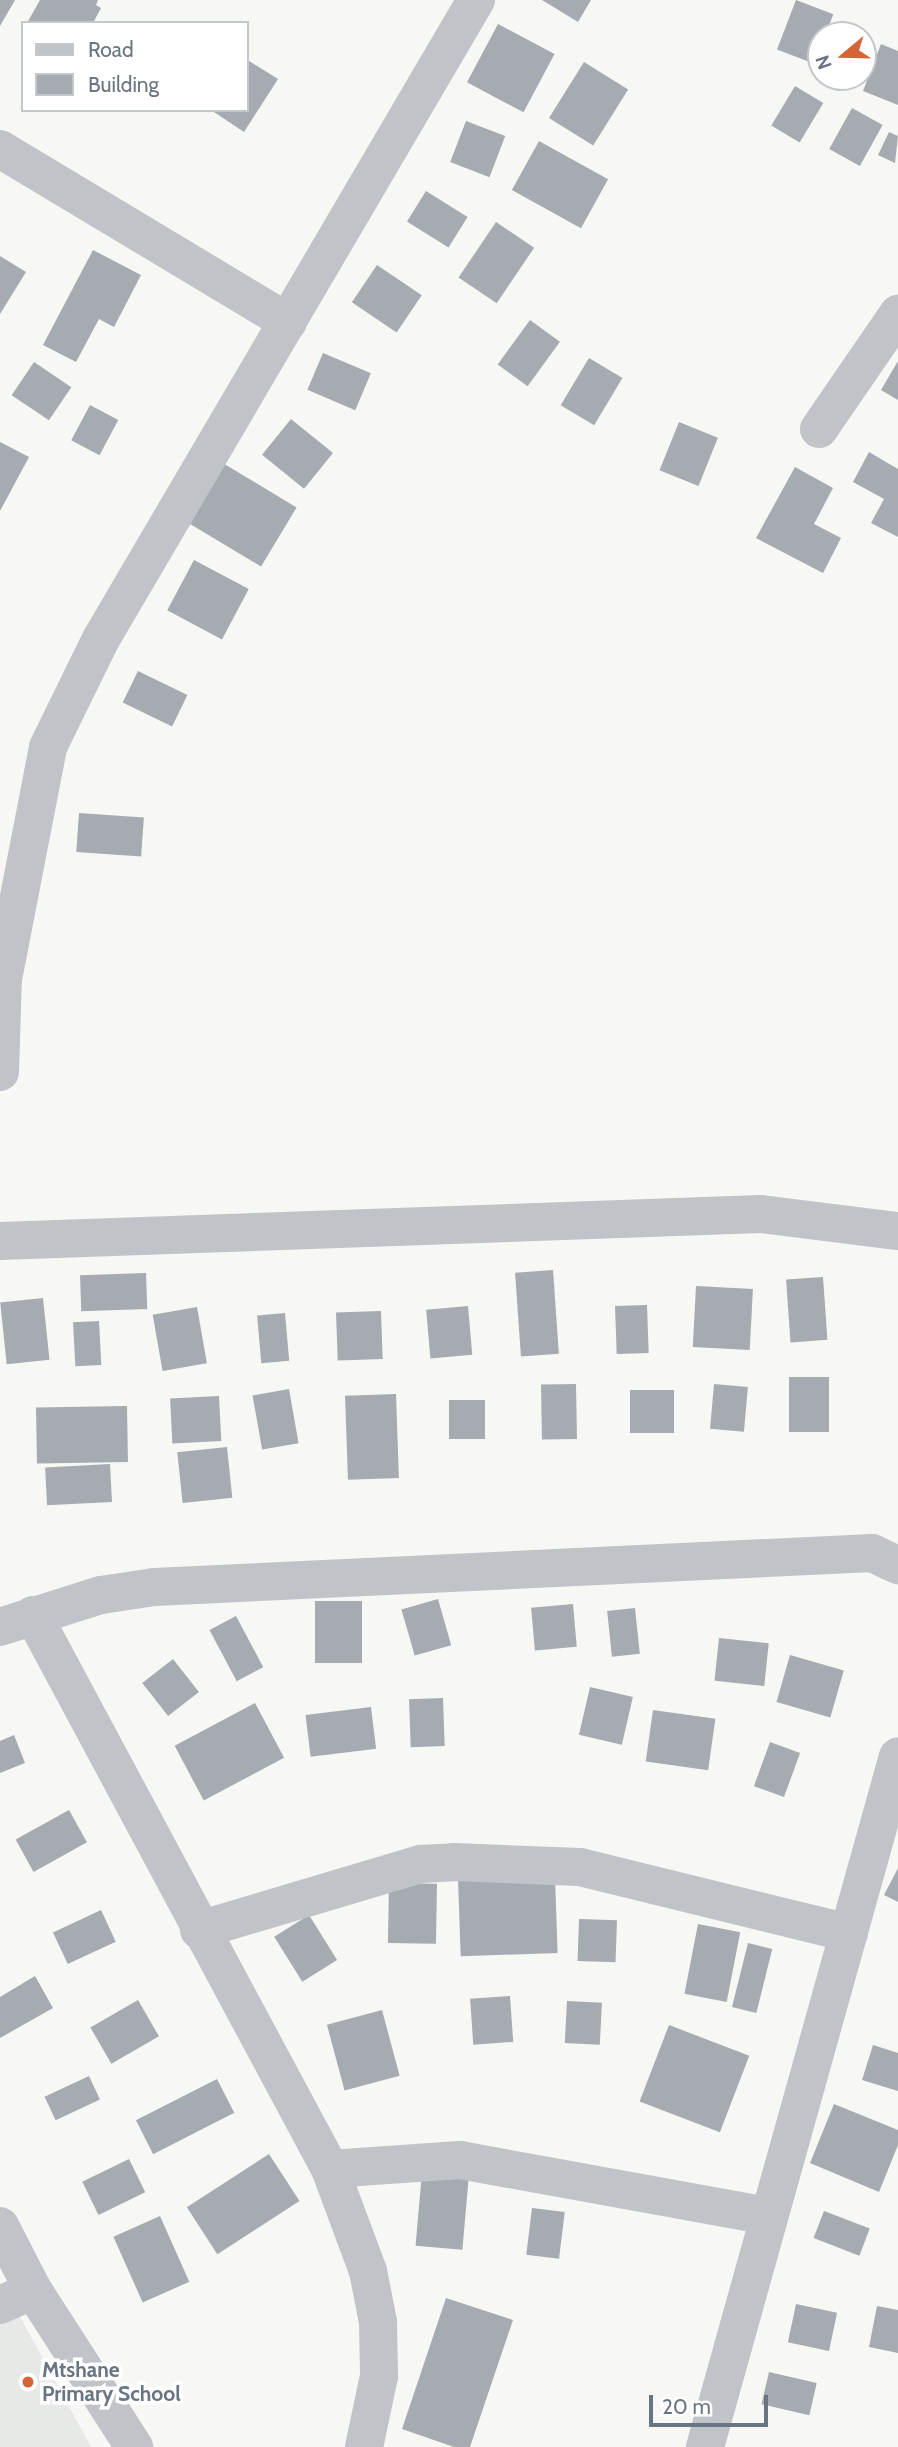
<!DOCTYPE html>
<html>
<head>
<meta charset="utf-8">
<style>
	body { margin:0 }
	#map { position:relative; width:898px; height:2447px; overflow:hidden; background:#f7f7f4; font-family:Cabin,sans-serif }
	div>[style] { position:absolute }
	.built>* { inset:0; background:#e7e9e7 }
	.building>* { inset:0; background:#a5abb1; transform-origin:0 0 }
	.minor>* { height:38px; margin:-19px; padding:0 19px; transform-origin:19px; border-radius:19px; background:#c0c3c7 }
	.dots>* { width:19px; height:19px; translate:-50% -50%; box-sizing:border-box; border:4px solid #fff; border-radius:50% }
	span { translate:-50% -50%; white-space:nowrap; text-align:center; line-height:1.15; -webkit-text-stroke:7px #fff; paint-order:stroke }
	.poi-label { font-size:21px; color:#697582; font-weight:700 }
	.left { translate:0 -50%; text-align:left }
	.legend { position:absolute; left:21px; top:21px; width:228px; height:91px; box-sizing:border-box; background:#fff; border:2px solid #c3c8cd; margin:0; padding:9px 12px; list-style:none; font-size:21px; color:#697582 }
	.legend li { display:flex; align-items:center; gap:14px; height:35px }
	.legend b { width:35px; border:2px solid #c3c8cd }
	.north { position:absolute; left:807px; top:21px; width:70px; height:70px; box-sizing:border-box; background:#fff; border:2px solid #c3c8cd; border-radius:50%; rotate:251deg; font-size:19px; font-weight:700; line-height:28px; text-align:center; color:#697582 }
	.north::after { content:''; display:block; margin:auto; width:24px; height:32px; background:#d36538; clip-path:polygon(50% 0,100% 100%,50% 72%,0 100%) }
	.scale { position:absolute; left:649px; top:2395px; width:119px; height:32px; box-sizing:border-box; border:4px solid #697582; border-top:0; padding-left:9px; font-size:21px; line-height:24px; white-space:nowrap; color:#697582; -webkit-text-stroke:5px #fff; paint-order:stroke }
</style>
</head>
<body>
<div id="map">
	<div class="built">
		<div style="clip-path:polygon(16px 2309px,91px 2447px,0 2447px,0 2317px)"></div>
	</div>
	<div class="building">
		<div style="clip-path:polygon(0 0,15px 0,0 26px)"></div>
		<div style="clip-path:polygon(40px 0,98px 0,96px 5px,101px 8px,93px 23px,27px 23px)"></div>
		<div style="clip-path:polygon(542px 0,591px 0,578px 22px)"></div>
		<div style="left:796px;top:0;width:40px;height:53px;rotate:21deg"></div>
		<div style="left:498px;top:24px;width:64px;height:66px;rotate:28deg"></div>
		<div style="clip-path:polygon(881px 44px,898px 51px,898px 105px,863px 91px)"></div>
		<div style="clip-path:polygon(249px 61px,278px 79px,244px 132px,211px 110px,247px 110px)"></div>
		<div style="left:584px;top:62px;width:52px;height:66px;rotate:32deg"></div>
		<div style="left:795px;top:86px;width:33px;height:46px;rotate:31deg"></div>
		<div style="left:852px;top:108px;width:35px;height:47px;rotate:29deg"></div>
		<div style="left:466px;top:121px;width:42px;height:44px;rotate:21deg"></div>
		<div style="clip-path:polygon(889px 132px,898px 136px,895px 163px,878px 155px)"></div>
		<div style="left:539px;top:141px;width:79px;height:56px;rotate:29deg"></div>
		<div style="left:426px;top:191px;width:49px;height:36px;rotate:32deg"></div>
		<div style="left:496px;top:222px;width:46px;height:67px;rotate:34deg"></div>
		<div style="clip-path:polygon(93px 250px,141px 275px,114px 327px,99px 319px,76px 362px,43px 345px)"></div>
		<div style="clip-path:polygon(0 256px,26px 272px,0 314px)"></div>
		<div style="left:377px;top:265px;width:54px;height:45px;rotate:34deg"></div>
		<div style="left:530px;top:320px;width:37px;height:55px;rotate:36deg"></div>
		<div style="left:323px;top:353px;width:52px;height:40px;rotate:23deg"></div>
		<div style="left:589px;top:358px;width:39px;height:55px;rotate:31deg"></div>
		<div style="clip-path:polygon(898px 361px,898px 400px,881px 390px)"></div>
		<div style="left:34px;top:362px;width:45px;height:40px;rotate:34deg"></div>
		<div style="left:90px;top:405px;width:32px;height:40px;rotate:28deg"></div>
		<div style="left:291px;top:419px;width:54px;height:46px;rotate:39deg"></div>
		<div style="left:679px;top:422px;width:42px;height:52px;rotate:22deg"></div>
		<div style="clip-path:polygon(0 442px,29px 457px,0 511px)"></div>
		<div style="clip-path:polygon(869px 452px,898px 469px,898px 537px,871px 523px,884px 499px,853px 482px)"></div>
		<div style="left:216px;top:459px;width:94px;height:69px;rotate:31deg"></div>
		<div style="clip-path:polygon(795px 467px,833px 488px,814px 524px,841px 538px,823px 573px,756px 538px)"></div>
		<div style="left:194px;top:560px;width:62px;height:57px;rotate:28deg"></div>
		<div style="left:138px;top:671px;width:55px;height:35px;rotate:26deg"></div>
		<div style="left:79px;top:813px;width:65px;height:39px;rotate:4deg"></div>
		<div style="left:553px;top:1270px;width:84px;height:38px;rotate:86deg"></div>
		<div style="left:146px;top:1273px;width:36px;height:66px;rotate:88deg"></div>
		<div style="left:823px;top:1277px;width:63px;height:37px;rotate:86deg"></div>
		<div style="left:696px;top:1286px;width:57px;height:61px;rotate:3deg"></div>
		<div style="left:43px;top:1298px;width:62px;height:43px;rotate:84deg"></div>
		<div style="left:647px;top:1305px;width:48px;height:32px;rotate:88deg"></div>
		<div style="left:468px;top:1306px;width:49px;height:42px;rotate:85deg"></div>
		<div style="left:197px;top:1307px;width:57px;height:45px;rotate:80deg"></div>
		<div style="left:381px;top:1311px;width:48px;height:45px;rotate:88deg"></div>
		<div style="left:285px;top:1313px;width:48px;height:28px;rotate:85deg"></div>
		<div style="left:99px;top:1321px;width:44px;height:26px;rotate:87deg"></div>
		<div style="left:789px;top:1377px;width:40px;height:55px"></div>
		<div style="left:576px;top:1384px;width:55px;height:35px;rotate:89deg"></div>
		<div style="left:714px;top:1384px;width:34px;height:45px;rotate:5deg"></div>
		<div style="left:289px;top:1389px;width:55px;height:37px;rotate:80deg"></div>
		<div style="left:630px;top:1390px;width:44px;height:43px"></div>
		<div style="left:396px;top:1394px;width:84px;height:51px;rotate:88deg"></div>
		<div style="left:219px;top:1396px;width:45px;height:49px;rotate:87deg"></div>
		<div style="left:449px;top:1400px;width:36px;height:39px"></div>
		<div style="left:127px;top:1406px;width:56px;height:91px;rotate:89deg"></div>
		<div style="left:227px;top:1447px;width:51px;height:50px;rotate:84deg"></div>
		<div style="left:110px;top:1464px;width:38px;height:65px;rotate:87deg"></div>
		<div style="left:438px;top:1599px;width:48px;height:38px;rotate:74deg"></div>
		<div style="left:315px;top:1601px;width:47px;height:62px"></div>
		<div style="left:573px;top:1604px;width:43px;height:42px;rotate:85deg"></div>
		<div style="left:635px;top:1608px;width:46px;height:28px;rotate:84deg"></div>
		<div style="left:236px;top:1616px;width:58px;height:30px;rotate:62deg"></div>
		<div style="left:719px;top:1638px;width:50px;height:43px;rotate:6deg"></div>
		<div style="left:790px;top:1655px;width:56px;height:49px;rotate:16deg"></div>
		<div style="left:173px;top:1659px;width:42px;height:39px;rotate:52deg"></div>
		<div style="left:590px;top:1687px;width:44px;height:49px;rotate:13deg"></div>
		<div style="left:443px;top:1698px;width:48px;height:34px;rotate:88deg"></div>
		<div style="left:255px;top:1703px;width:62px;height:91px;rotate:62deg"></div>
		<div style="left:371px;top:1707px;width:42px;height:66px;rotate:83deg"></div>
		<div style="left:653px;top:1710px;width:63px;height:52px;rotate:8deg"></div>
		<div style="clip-path:polygon(14px 1735px,25px 1763px,0 1773px,0 1741px)"></div>
		<div style="left:770px;top:1742px;width:32px;height:47px;rotate:20deg"></div>
		<div style="left:69px;top:1810px;width:37px;height:61px;rotate:61deg"></div>
		<div style="clip-path:polygon(898px 1868px,898px 1902px,884px 1895px)"></div>
		<div style="left:555px;top:1877px;width:76px;height:97px;rotate:88deg"></div>
		<div style="left:389px;top:1883px;width:48px;height:60px;rotate:1deg"></div>
		<div style="left:101px;top:1910px;width:35px;height:53px;rotate:65deg"></div>
		<div style="left:309px;top:1915px;width:53px;height:41px;rotate:58deg"></div>
		<div style="left:579px;top:1919px;width:38px;height:42px;rotate:2deg"></div>
		<div style="left:698px;top:1924px;width:43px;height:71px;rotate:11deg"></div>
		<div style="left:748px;top:1943px;width:25px;height:66px;rotate:14deg"></div>
		<div style="clip-path:polygon(35px 1976px,53px 2008px,0 2038px,0 1997px)"></div>
		<div style="left:510px;top:1996px;width:46px;height:40px;rotate:86deg"></div>
		<div style="left:138px;top:2000px;width:42px;height:55px;rotate:60deg"></div>
		<div style="left:567px;top:2001px;width:35px;height:42px;rotate:3deg"></div>
		<div style="left:382px;top:2010px;width:68px;height:57px;rotate:75deg"></div>
		<div style="left:669px;top:2025px;width:86px;height:82px;rotate:21deg"></div>
		<div style="clip-path:polygon(873px 2045px,898px 2053px,898px 2091px,862px 2080px)"></div>
		<div style="left:89px;top:2076px;width:26px;height:49px;rotate:65deg"></div>
		<div style="left:217px;top:2079px;width:38px;height:91px;rotate:63deg"></div>
		<div style="clip-path:polygon(834px 2104px,898px 2130px,898px 2145px,879px 2192px,810px 2163px)"></div>
		<div style="left:269px;top:2154px;width:56px;height:98px;rotate:57deg"></div>
		<div style="left:129px;top:2159px;width:37px;height:52px;rotate:64deg"></div>
		<div style="left:422px;top:2172px;width:47px;height:74px;rotate:5deg"></div>
		<div style="left:532px;top:2208px;width:33px;height:47px;rotate:7deg"></div>
		<div style="left:824px;top:2211px;width:49px;height:29px;rotate:21deg"></div>
		<div style="left:160px;top:2216px;width:72px;height:51px;rotate:66deg"></div>
		<div style="clip-path:polygon(446px 2298px,513px 2320px,470px 2447px,454px 2447px,402px 2429px)"></div>
		<div style="left:796px;top:2304px;width:42px;height:39px;rotate:12deg"></div>
		<div style="clip-path:polygon(877px 2306px,898px 2310px,898px 2353px,869px 2347px)"></div>
		<div style="left:769px;top:2372px;width:49px;height:33px;rotate:13deg"></div>
	</div>
	<div class="minor">
		<div style="left:0;top:149px;width:336px;rotate:31deg"></div>
		<div style="left:819px;top:429px;width:140px;rotate:-55.5deg"></div>
		<div style="left:0;top:1072px;width:93px;rotate:-88.2deg"></div>
		<div style="left:3px;top:979px;width:236px;rotate:-79deg"></div>
		<div style="left:48px;top:747px;width:120px;rotate:-63.9deg"></div>
		<div style="left:101px;top:639px;width:741px;rotate:-59.59deg"></div>
		<div style="left:0;top:1241px;width:761px;rotate:-2.03deg"></div>
		<div style="left:761px;top:1214px;width:138px;rotate:7.1deg"></div>
		<div style="left:33px;top:1615px;width:629px;rotate:61.8deg"></div>
		<div style="left:330px;top:2169px;width:109px;rotate:69.6deg"></div>
		<div style="left:368px;top:2271px;width:52px;rotate:78.9deg"></div>
		<div style="left:378px;top:2322px;width:54px;rotate:88.9deg"></div>
		<div style="left:379px;top:2376px;width:73px;rotate:101.9deg"></div>
		<div style="left:0;top:1627px;width:106px;rotate:-17.6deg"></div>
		<div style="left:101px;top:1595px;width:54px;rotate:-8.6deg"></div>
		<div style="left:154px;top:1587px;width:719px;rotate:-2.71deg"></div>
		<div style="left:872px;top:1553px;width:29px;rotate:25deg"></div>
		<div style="left:199px;top:1930px;width:232px;rotate:-16.6deg"></div>
		<div style="left:421px;top:1864px;width:33px;rotate:-3deg"></div>
		<div style="left:454px;top:1862px;width:126px;rotate:2.3deg"></div>
		<div style="left:580px;top:1867px;width:277px;rotate:13.8deg"></div>
		<div style="left:330px;top:2169px;width:130px;rotate:-4deg"></div>
		<div style="left:460px;top:2160px;width:314px;rotate:10.3deg"></div>
		<div style="left:0;top:2226px;width:72px;rotate:62.7deg"></div>
		<div style="left:33px;top:2290px;width:187px;rotate:57.2deg"></div>
		<div style="left:0;top:2305px;width:36px;rotate:-24deg"></div>
		<div style="left:705px;top:2447px;width:717px;rotate:-74.39deg"></div>
	</div>
	<div class="dots">
		<div style="left:28px;top:2382px;background:#d36538"></div>
	</div>
	<div class="poi-label">
		<span class="left" style="left:42px;top:2382px">Mtshane<br>Primary School</span>
	</div>
	<ul class="legend">
	<li><b style="height:9px;background:#c0c3c7"></b>Road</li>
	<li><b style="height:19px;background:#a5abb1"></b>Building</li>
	</ul>
	<div class="north">N</div>
	<div class="scale">20 m</div>
</div>
</body>
</html>
